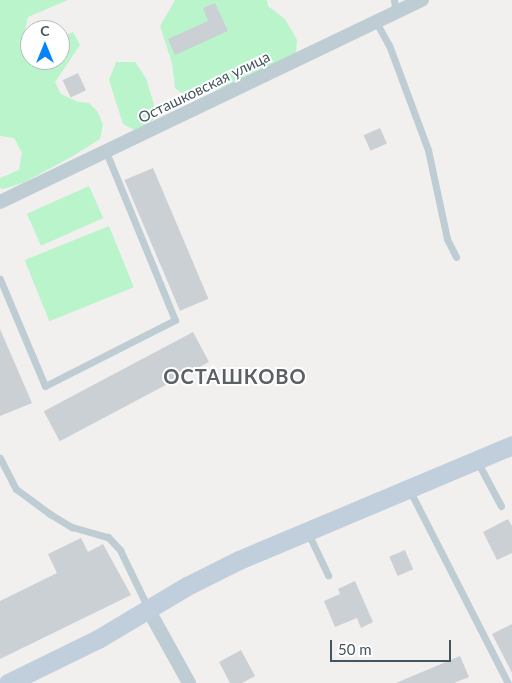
<!DOCTYPE html>
<html>
<head>
<meta charset="utf-8">
<style>
	body { margin:0 }
	#map { position:relative; width:512px; height:683px; overflow:hidden; background:#f2efef; font-family:Lato,sans-serif }
	div>[style] { position:absolute }
	.green>* { inset:0; background:#b9f4cb; transform-origin:0 0 }
	.building>* { inset:0; background:#cbd0d5; transform-origin:0 0 }
	.lane>* { height:7px; margin:-3.5px; padding:0 3.5px; transform-origin:3.5px; border-radius:3.5px; background:#beccd3 }
	.street>* { height:14px; margin:-7px; padding:0 7px; transform-origin:7px; border-radius:7px; background:#beccd3 }
	.secondary>* { height:19px; margin:-9.5px; padding:0 9.5px; transform-origin:9.5px; border-radius:9.5px; background:#c0cfdb }
	span { translate:-50% -50%; white-space:nowrap; text-align:center; line-height:1.15; -webkit-text-stroke:4px #fff; paint-order:stroke }
	.street-label { font-size:15px; color:#45555f }
	.district-label { font-size:20px; color:#5b6165; font-weight:700; letter-spacing:1px }
	.north { position:absolute; left:20px; top:20px; width:50px; height:50px; box-sizing:border-box; background:#fff; border:1px solid #b5bbbf; border-radius:50%; rotate:0deg; font-size:14px; font-weight:700; line-height:20px; text-align:center; color:#45555f }
	.north::after { content:''; display:block; margin:auto; width:18px; height:22px; background:#0484f8; clip-path:polygon(50% 0,100% 100%,50% 72%,0 100%) }
	.scale { position:absolute; left:330px; top:640px; width:121px; height:22px; box-sizing:border-box; border:2px solid #45555f; border-top:0; padding-left:6px; font-size:15px; line-height:18px; white-space:nowrap; color:#45555f; -webkit-text-stroke:4px #fff; paint-order:stroke }
</style>
</head>
<body>
<div id="map">
	<div class="green">
		<div style="clip-path:polygon(0 0,68px 0,28px 17px,24px 35px,30px 40px,30px 60px,60px 60px,60px 37px,73px 32px,80px 45px,55px 82px,61px 94px,78px 102px,89px 103px,98px 112px,103px 125px,100px 139px,73px 156px,23px 183px,3px 189px,0 188px,0 178px,19px 170px,22px 153px,14px 138px,0 136px)"></div>
		<div style="clip-path:polygon(175px 0,267px 0,268px 6px,285px 19px,297px 40px,296px 53px,231px 85px,188px 98px,175px 88px,172px 63px,160px 26px)"></div>
		<div style="clip-path:polygon(116px 62px,135px 62px,146px 78px,154px 105px,154px 119px,145px 126px,134px 130px,123px 124px,109px 80px)"></div>
		<div style="left:89px;top:186px;width:35px;height:68px;rotate:66deg"></div>
		<div style="left:109px;top:226px;width:66px;height:91px;rotate:68deg"></div>
	</div>
	<div class="building">
		<div style="clip-path:polygon(215px 3px,228px 31px,175px 55px,168px 39px,208px 21px,203px 8px)"></div>
		<div style="left:78px;top:73px;width:19px;height:17px;rotate:65deg"></div>
		<div style="left:380px;top:128px;width:17px;height:18px;rotate:66deg"></div>
		<div style="left:153px;top:168px;width:142px;height:31px;rotate:67deg"></div>
		<div style="clip-path:polygon(0 329px,32px 403px,0 416px)"></div>
		<div style="left:193px;top:332px;width:34px;height:169px;rotate:62deg"></div>
		<div style="clip-path:polygon(508px 519px,512px 526px,512px 553px,497px 560px,483px 532px)"></div>
		<div style="clip-path:polygon(81px 538px,88px 552px,103px 544px,131px 595px,0 659px,0 601px,57px 573px,48px 554px)"></div>
		<div style="left:405px;top:550px;width:21px;height:17px;rotate:67deg"></div>
		<div style="clip-path:polygon(355px 581px,373px 622px,361px 628px,357px 618px,335px 627px,324px 601px,340px 594px,338px 589px)"></div>
		<div style="clip-path:polygon(512px 624px,512px 673px,492px 634px)"></div>
		<div style="clip-path:polygon(241px 650px,255px 676px,242px 683px,230px 683px,219px 662px)"></div>
		<div style="clip-path:polygon(460px 656px,469px 677px,454px 683px,396px 683px)"></div>
	</div>
	<div class="lane">
		<div style="left:394px;top:0;width:13px;rotate:81deg"></div>
		<div style="left:376px;top:22px;width:26px;rotate:61deg"></div>
		<div style="left:389px;top:45px;width:112px;rotate:69.6deg"></div>
		<div style="left:428px;top:150px;width:91px;rotate:77.9deg"></div>
		<div style="left:447px;top:239px;width:20px;rotate:63deg"></div>
		<div style="left:0;top:279px;width:116px;rotate:67.2deg"></div>
		<div style="left:45px;top:386px;width:146px;rotate:-26.9deg"></div>
		<div style="left:175px;top:320px;width:182px;rotate:-112.3deg"></div>
		<div style="left:0;top:458px;width:35px;rotate:63deg"></div>
		<div style="left:16px;top:489px;width:42px;rotate:36.3deg"></div>
		<div style="left:50px;top:514px;width:26px;rotate:31deg"></div>
		<div style="left:72px;top:527px;width:37px;rotate:16deg"></div>
		<div style="left:108px;top:537px;width:18px;rotate:47deg"></div>
		<div style="left:120px;top:550px;width:64px;rotate:64.2deg"></div>
		<div style="left:477px;top:461px;width:51px;rotate:61.9deg"></div>
		<div style="left:410px;top:491px;width:216px;rotate:63deg"></div>
		<div style="left:308px;top:533px;width:47px;rotate:64.5deg"></div>
	</div>
	<div class="street">
		<div style="left:0;top:202px;width:468px;rotate:-25.6deg"></div>
		<div style="left:148px;top:609px;width:85px;rotate:61deg"></div>
	</div>
	<div class="secondary">
		<div style="left:8px;top:683px;width:100px;rotate:-26.1deg"></div>
		<div style="left:98px;top:639px;width:104px;rotate:-30.8deg"></div>
		<div style="left:187px;top:586px;width:58px;rotate:-26.6deg"></div>
		<div style="left:239px;top:560px;width:296px;rotate:-22.8deg"></div>
	</div>
	<div class="street-label">
		<span style="left:204px;top:87px;rotate:-26deg">Осташковская улица</span>
	</div>
	<div class="district-label">
		<span style="left:235px;top:376px">ОСТАШКОВО</span>
	</div>
	<div class="north">С</div>
	<div class="scale">50 m</div>
</div>
</body>
</html>
